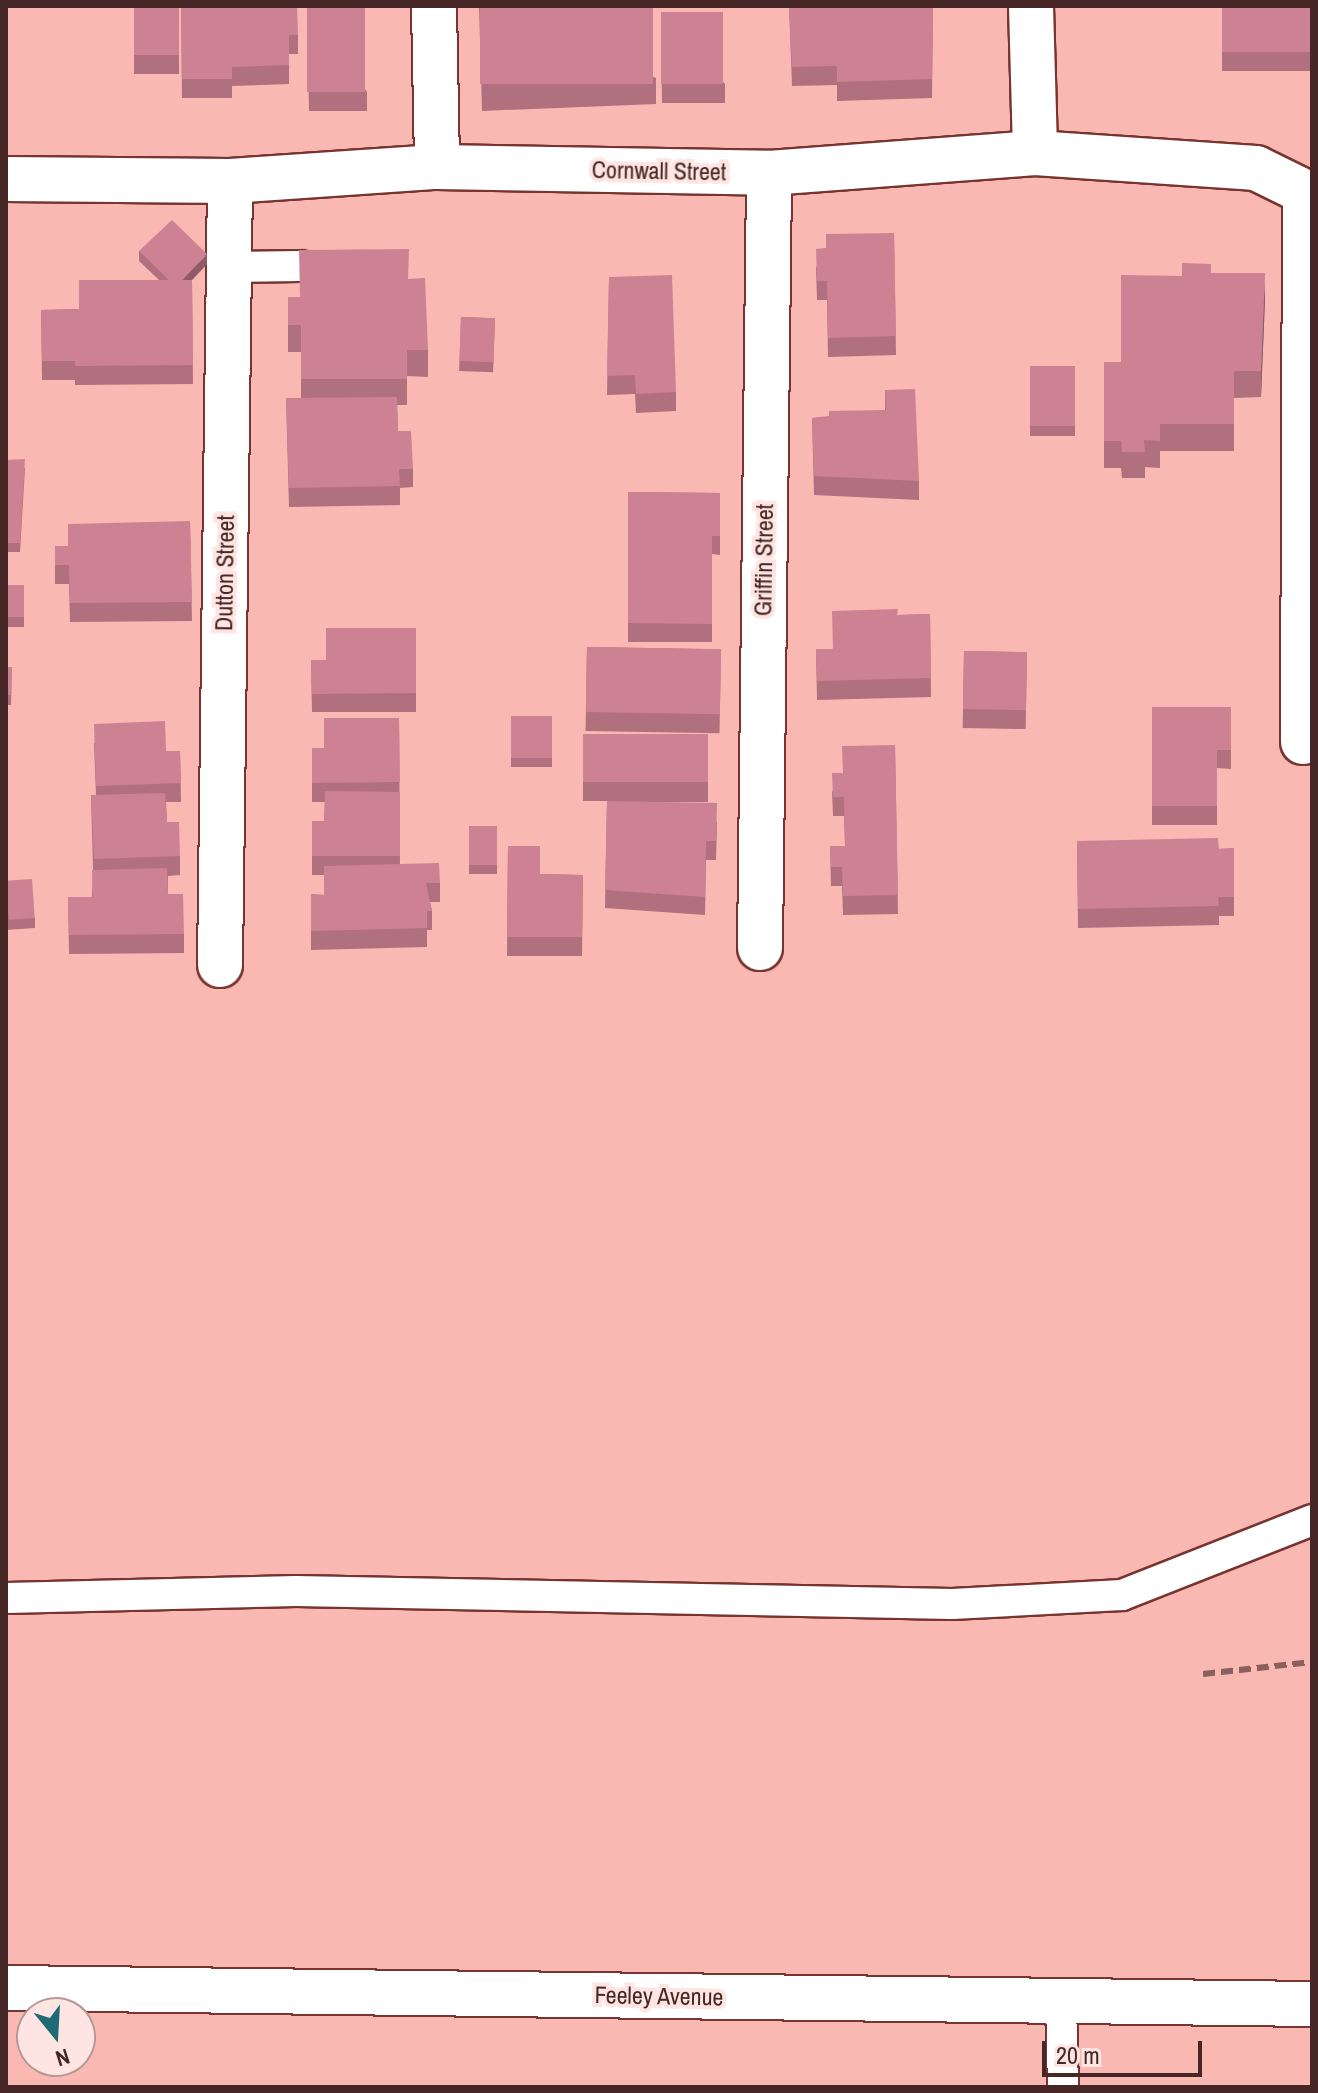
<!DOCTYPE html>
<html>
<head>
<meta charset="utf-8">
<style>
	body { margin:0 }
	#map { position:relative; width:1318px; height:2093px; overflow:hidden; background:#f9b8b2; font-family:"Archivo Narrow",sans-serif }
	div>[style] { position:absolute }
	.roads { filter:drop-shadow(2px 0 #773430) drop-shadow(-2px 0 #773430) drop-shadow(0 2px #773430) drop-shadow(0 -2px #773430) }
	.service>* { height:30px; margin:-15px; padding:0 15px; transform-origin:15px; border-radius:15px; background:#fff }
	.minor>* { height:44px; margin:-22px; padding:0 22px; transform-origin:22px; border-radius:22px; background:#fff }
	.rail>* { height:6px; margin-top:-3px; transform-origin:0; background:repeating-linear-gradient(90deg,#8b5f5c 0 12px,transparent 0 18px) }
	.wall>* { inset:0; background:#b0707e; transform-origin:0 0 }
	.shaded-wall>* { inset:0; background:#905b67 }
	.building>* { inset:0; background:#cd8293; transform-origin:0 0 }
	span { translate:-50% -50%; white-space:nowrap; text-align:center; line-height:1.15; -webkit-text-stroke:8px #fee5e2; paint-order:stroke }
	.street-label { font-size:24px; color:#462725 }
	.frame { position:absolute; inset:0; border:8px solid #462725; pointer-events:none }
	.north { position:absolute; left:16px; top:1997px; width:80px; height:80px; box-sizing:border-box; background:#fee5e2; border:2px solid #b49996; border-radius:50%; rotate:162deg; font-size:22px; font-weight:700; line-height:32px; text-align:center; color:#462725 }
	.north::after { content:''; display:block; margin:auto; width:28px; height:36px; background:#206b73; clip-path:polygon(50% 0,100% 100%,50% 72%,0 100%) }
	.scale { position:absolute; left:1042px; top:2041px; width:160px; height:36px; box-sizing:border-box; border:4px solid #462725; border-top:0; padding-left:10px; font-size:24px; line-height:28px; white-space:nowrap; color:#462725; -webkit-text-stroke:6px #fee5e2; paint-order:stroke }
</style>
</head>
<body>
<div id="map">
	<div class="roads">
		<div class="service">
			<div style="left:229px;top:267px;width:72px;rotate:-0.8deg"></div>
			<div style="left:6px;top:1598px;width:290px;rotate:-1.4deg"></div>
			<div style="left:296px;top:1591px;width:656px;rotate:1.14deg"></div>
			<div style="left:952px;top:1604px;width:170px;rotate:-3deg"></div>
			<div style="left:1122px;top:1595px;width:204px;rotate:-21.5deg"></div>
			<div style="left:1061px;top:2001px;width:86px;rotate:88.7deg"></div>
		</div>
		<div class="minor">
			<div style="left:434px;top:6px;width:161px;rotate:88.9deg"></div>
			<div style="left:1031px;top:6px;width:147px;rotate:88.4deg"></div>
			<div style="left:6px;top:179px;width:224px;rotate:0.5deg"></div>
			<div style="left:230px;top:181px;width:207px;rotate:-3.9deg"></div>
			<div style="left:437px;top:167px;width:332px;rotate:1deg"></div>
			<div style="left:769px;top:173px;width:267px;rotate:-4.3deg"></div>
			<div style="left:1035px;top:153px;width:222px;rotate:3.9deg"></div>
			<div style="left:1256px;top:168px;width:55px;rotate:26.1deg"></div>
			<div style="left:1305px;top:192px;width:550px;rotate:90.21deg"></div>
			<div style="left:760px;top:948px;width:775px;rotate:-89.33deg"></div>
			<div style="left:220px;top:965px;width:784px;rotate:-89.27deg"></div>
			<div style="left:6px;top:1988px;width:1306px;rotate:0.7deg"></div>
		</div>
	</div>
	<div class="rail">
		<div style="left:1203px;top:1674px;width:110px;rotate:-6.3deg"></div>
	</div>
	<div class="wall">
		<div style="left:134px;top:6px;width:45px;height:68px"></div>
		<div style="clip-path:polygon(181px 6px,298px 35px,298px 54px,289px 54px,289px 84px,232px 86px,232px 98px,182px 98px)"></div>
		<div style="clip-path:polygon(307px 6px,367px 92px,367px 111px,309px 111px)"></div>
		<div style="clip-path:polygon(479px 6px,656px 78px,656px 104px,482px 111px)"></div>
		<div style="clip-path:polygon(789px 6px,933px 6px,932px 98px,837px 101px,837px 85px,792px 86px)"></div>
		<div style="left:1222px;top:6px;width:90px;height:65px"></div>
		<div style="clip-path:polygon(661px 12px,725px 84px,725px 103px,662px 103px)"></div>
		<div style="clip-path:polygon(894px 233px,896px 355px,828px 357px,827px 300px,817px 300px,816px 268px,826px 248px)"></div>
		<div style="clip-path:polygon(139px 251px,207px 264px,192px 280px,193px 384px,75px 385px,75px 380px,42px 380px,41px 310px,79px 309px,159px 280px,139px 261px)"></div>
		<div style="clip-path:polygon(1211px 273px,1265px 300px,1261px 397px,1234px 398px,1234px 451px,1160px 451px,1160px 468px,1145px 467px,1145px 478px,1122px 478px,1121px 468px,1104px 468px,1104px 362px,1121px 362px,1182px 276px)"></div>
		<div style="clip-path:polygon(609px 277px,676px 392px,676px 411px,636px 413px,635px 394px,607px 395px)"></div>
		<div style="clip-path:polygon(409px 279px,428px 350px,428px 377px,407px 376px,407px 405px,397px 405px,398px 431px,413px 469px,413px 487px,400px 488px,400px 505px,289px 507px,286px 398px,301px 398px,301px 352px,288px 352px,288px 324px,300px 297px)"></div>
		<div style="left:461px;top:317px;width:34px;height:54px;rotate:2deg"></div>
		<div style="left:1075px;top:366px;width:70px;height:45px;rotate:90deg"></div>
		<div style="clip-path:polygon(885px 390px,919px 481px,919px 500px,814px 495px,812px 418px,885px 410px)"></div>
		<div style="clip-path:polygon(6px 460px,25px 468px,20px 552px,6px 552px)"></div>
		<div style="clip-path:polygon(628px 492px,720px 493px,720px 555px,712px 554px,712px 642px,628px 642px)"></div>
		<div style="clip-path:polygon(190px 521px,192px 621px,70px 622px,69px 584px,55px 584px,55px 546px,68px 546px)"></div>
		<div style="left:6px;top:585px;width:18px;height:42px"></div>
		<div style="clip-path:polygon(930px 614px,931px 697px,817px 700px,816px 649px,832px 649px,898px 615px)"></div>
		<div style="clip-path:polygon(416px 628px,416px 712px,312px 712px,311px 660px,326px 660px)"></div>
		<div style="left:587px;top:647px;width:134px;height:84px;rotate:1deg"></div>
		<div style="left:964px;top:651px;width:63px;height:77px;rotate:1deg"></div>
		<div style="clip-path:polygon(6px 667px,12px 667px,11px 705px,6px 705px)"></div>
		<div style="clip-path:polygon(1152px 707px,1231px 707px,1231px 769px,1217px 768px,1217px 825px,1152px 825px)"></div>
		<div style="left:552px;top:716px;width:51px;height:41px;rotate:90deg"></div>
		<div style="clip-path:polygon(399px 718px,400px 864px,440px 883px,440px 902px,430px 902px,432px 911px,432px 930px,427px 930px,427px 947px,311px 950px,311px 894px,324px 895px,324px 875px,312px 875px,312px 821px,324px 821px,325px 802px,312px 802px,312px 748px,324px 748px)"></div>
		<div style="clip-path:polygon(583px 734px,708px 734px,708px 802px,637px 802px,717px 822px,716px 860px,706px 860px,705px 915px,605px 908px,607px 801px,583px 801px)"></div>
		<div style="clip-path:polygon(94px 743px,166px 751px,180px 751px,181px 802px,166px 802px,167px 822px,180px 856px,180px 875px,168px 876px,168px 894px,184px 934px,184px 953px,69px 954px,68px 897px,92px 897px,93px 870px,91px 795px,96px 795px)"></div>
		<div style="clip-path:polygon(895px 745px,898px 914px,843px 915px,842px 886px,831px 886px,830px 846px,845px 846px,844px 816px,833px 816px,832px 792px,843px 773px)"></div>
		<div style="left:497px;top:826px;width:48px;height:28px;rotate:90deg"></div>
		<div style="clip-path:polygon(1077px 841px,1219px 849px,1234px 848px,1234px 916px,1219px 916px,1219px 925px,1078px 928px)"></div>
		<div style="clip-path:polygon(508px 846px,540px 874px,583px 875px,582px 956px,507px 956px)"></div>
		<div style="clip-path:polygon(6px 881px,35px 918px,35px 928px,6px 930px)"></div>
	</div>
	<div class="shaded-wall">
		<div style="clip-path:polygon(207px 254px,207px 264px,176px 297px,176px 287px)"></div>
		<div style="clip-path:polygon(1265px 273px,1265px 300px,1261px 397px,1261px 371px)"></div>
	</div>
	<div class="building">
		<div style="left:134px;top:6px;width:45px;height:49px"></div>
		<div style="clip-path:polygon(181px 6px,297px 6px,298px 35px,289px 35px,289px 65px,232px 67px,232px 79px,182px 79px)"></div>
		<div style="left:307px;top:6px;width:58px;height:86px"></div>
		<div style="left:480px;top:6px;width:173px;height:78px"></div>
		<div style="clip-path:polygon(789px 6px,933px 6px,932px 79px,837px 82px,837px 66px,792px 67px)"></div>
		<div style="left:1222px;top:6px;width:90px;height:46px"></div>
		<div style="left:661px;top:12px;width:62px;height:72px"></div>
		<div style="clip-path:polygon(172px 220px,207px 254px,182px 280px,169px 280px,139px 251px)"></div>
		<div style="clip-path:polygon(894px 233px,896px 336px,828px 338px,827px 281px,817px 281px,816px 249px,826px 248px,826px 234px)"></div>
		<div style="clip-path:polygon(409px 249px,408px 279px,425px 278px,428px 350px,407px 350px,407px 379px,301px 379px,301px 325px,288px 325px,288px 297px,300px 297px,299px 250px)"></div>
		<div style="clip-path:polygon(1182px 263px,1211px 264px,1211px 273px,1265px 273px,1261px 371px,1234px 371px,1234px 424px,1160px 424px,1160px 441px,1144px 440px,1145px 452px,1122px 452px,1121px 441px,1104px 441px,1104px 362px,1121px 362px,1121px 275px,1182px 276px)"></div>
		<div style="clip-path:polygon(672px 275px,676px 392px,636px 394px,635px 375px,607px 376px,609px 277px)"></div>
		<div style="clip-path:polygon(79px 280px,192px 280px,193px 365px,75px 366px,75px 361px,42px 361px,41px 310px,79px 309px)"></div>
		<div style="left:461px;top:317px;width:34px;height:44px;rotate:2deg"></div>
		<div style="left:1075px;top:366px;width:60px;height:45px;rotate:90deg"></div>
		<div style="clip-path:polygon(915px 389px,919px 481px,814px 476px,812px 418px,829px 417px,829px 411px,886px 410px,885px 390px)"></div>
		<div style="clip-path:polygon(397px 397px,398px 431px,411px 431px,413px 469px,399px 469px,400px 486px,289px 488px,286px 398px)"></div>
		<div style="clip-path:polygon(25px 459px,20px 543px,6px 543px,6px 460px)"></div>
		<div style="clip-path:polygon(628px 492px,720px 493px,720px 536px,712px 536px,712px 624px,628px 623px)"></div>
		<div style="clip-path:polygon(190px 521px,192px 602px,70px 603px,69px 565px,55px 565px,55px 546px,68px 546px,68px 524px)"></div>
		<div style="left:6px;top:585px;width:18px;height:32px"></div>
		<div style="clip-path:polygon(898px 609px,897px 615px,930px 614px,931px 678px,817px 681px,816px 649px,833px 649px,832px 611px)"></div>
		<div style="clip-path:polygon(326px 628px,416px 628px,416px 693px,312px 694px,311px 660px,326px 660px)"></div>
		<div style="left:587px;top:647px;width:134px;height:65px;rotate:1deg"></div>
		<div style="left:964px;top:651px;width:63px;height:58px;rotate:1deg"></div>
		<div style="clip-path:polygon(6px 667px,12px 667px,11px 695px,6px 695px)"></div>
		<div style="clip-path:polygon(1152px 707px,1231px 707px,1231px 750px,1217px 750px,1217px 806px,1152px 806px)"></div>
		<div style="left:552px;top:716px;width:42px;height:41px;rotate:90deg"></div>
		<div style="clip-path:polygon(324px 718px,399px 718px,400px 782px,312px 783px,312px 748px,324px 748px)"></div>
		<div style="clip-path:polygon(165px 721px,166px 751px,180px 751px,181px 783px,96px 786px,94px 724px)"></div>
		<div style="left:583px;top:734px;width:125px;height:48px"></div>
		<div style="clip-path:polygon(895px 745px,898px 895px,843px 896px,842px 867px,831px 867px,830px 846px,845px 846px,844px 797px,833px 797px,832px 773px,843px 773px,842px 746px)"></div>
		<div style="clip-path:polygon(325px 791px,400px 792px,400px 856px,312px 856px,312px 821px,324px 821px)"></div>
		<div style="clip-path:polygon(165px 793px,167px 822px,179px 822px,180px 856px,94px 859px,91px 795px)"></div>
		<div style="clip-path:polygon(607px 801px,717px 803px,716px 841px,706px 841px,705px 897px,605px 890px)"></div>
		<div style="left:497px;top:826px;width:39px;height:28px;rotate:90deg"></div>
		<div style="clip-path:polygon(1218px 838px,1219px 849px,1234px 848px,1234px 897px,1218px 897px,1219px 906px,1078px 909px,1077px 841px)"></div>
		<div style="clip-path:polygon(508px 846px,540px 846px,540px 874px,583px 875px,582px 937px,507px 937px)"></div>
		<div style="clip-path:polygon(439px 863px,440px 883px,426px 883px,432px 911px,427px 911px,427px 928px,311px 931px,311px 894px,324px 895px,324px 866px)"></div>
		<div style="clip-path:polygon(167px 868px,168px 894px,183px 894px,184px 934px,69px 935px,68px 897px,93px 897px,92px 870px)"></div>
		<div style="left:32px;top:879px;width:39px;height:26px;rotate:86deg"></div>
	</div>
	<div class="street-label">
		<span style="left:659px;top:171px;rotate:1deg">Cornwall Street</span>
		<span style="left:764px;top:560px;rotate:-89deg">Griffin Street</span>
		<span style="left:225px;top:573px;rotate:-89deg">Dutton Street</span>
		<span style="left:659px;top:1996px;rotate:1deg">Feeley Avenue</span>
	</div>
	<div class="frame"></div>
	<div class="north">N</div>
	<div class="scale">20 m</div>
</div>
</body>
</html>
